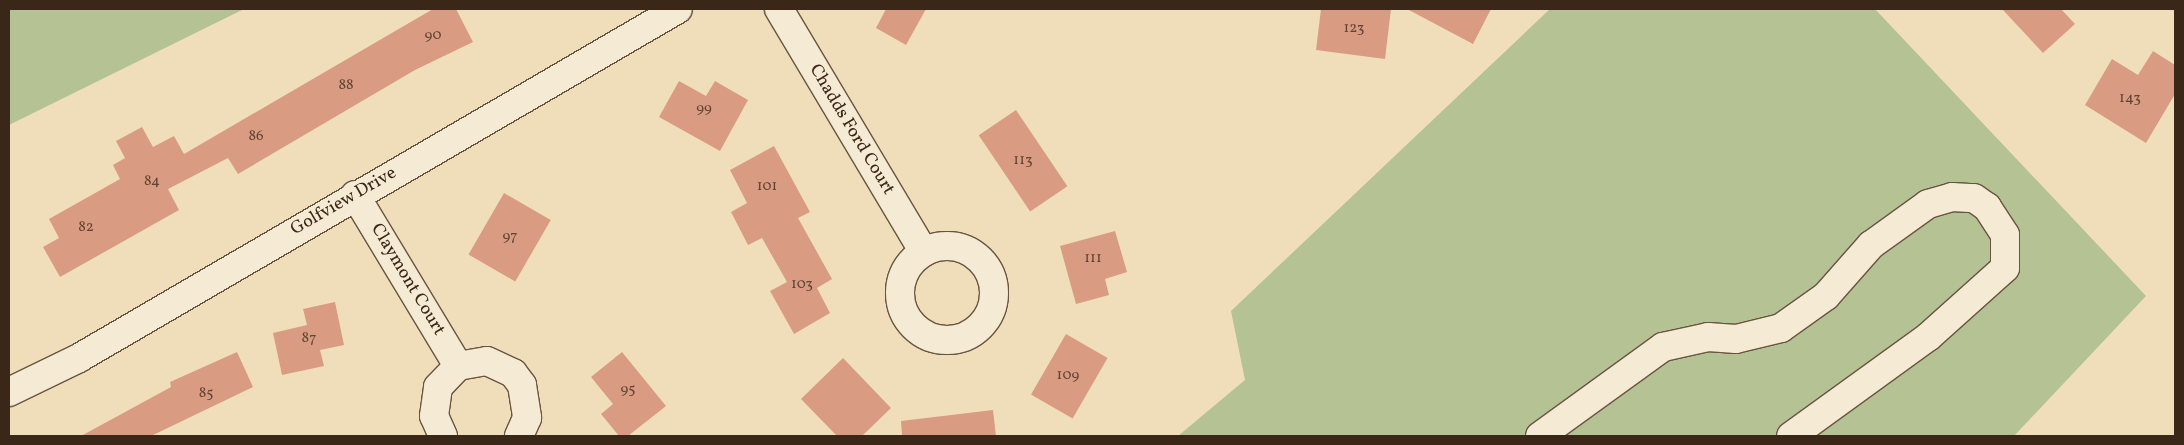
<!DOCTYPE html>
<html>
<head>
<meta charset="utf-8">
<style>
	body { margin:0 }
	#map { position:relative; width:2184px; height:445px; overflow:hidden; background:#f0debb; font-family:Vollkorn,serif }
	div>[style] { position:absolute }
	.green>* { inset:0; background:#b4c294 }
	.building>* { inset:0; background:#d99c83; transform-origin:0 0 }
	.roads { filter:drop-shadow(1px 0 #685540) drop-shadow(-1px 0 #685540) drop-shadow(0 1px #685540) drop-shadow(0 -1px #685540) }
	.minor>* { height:28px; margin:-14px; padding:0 14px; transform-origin:14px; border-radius:14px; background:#f5ead3 }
	.minor>.ring { margin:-14px; padding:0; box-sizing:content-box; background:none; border:28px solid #f5ead3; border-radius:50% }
	span { translate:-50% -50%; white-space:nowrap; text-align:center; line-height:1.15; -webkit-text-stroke:4px #f5ead3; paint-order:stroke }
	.number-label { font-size:15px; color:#624432 }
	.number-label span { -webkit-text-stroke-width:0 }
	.street-label { font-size:18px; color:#3b2717 }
	.frame { position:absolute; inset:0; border:10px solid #3b2717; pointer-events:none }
</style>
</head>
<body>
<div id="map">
	<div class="green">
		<div style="clip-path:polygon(9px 9px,244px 9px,9px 125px)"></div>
		<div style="clip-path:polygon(1550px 9px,1875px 9px,2146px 296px,2014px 436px,1178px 436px,1245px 380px,1231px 311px)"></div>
	</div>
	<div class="building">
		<div style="clip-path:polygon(433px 9px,456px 9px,473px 42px,415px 70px,238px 174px,228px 158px,168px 189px,179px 210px,60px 277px,43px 247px,59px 238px,49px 219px,120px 179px,113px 165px,125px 158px,116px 141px,142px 127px,153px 147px,174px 136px,184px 154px)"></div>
		<div style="clip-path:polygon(886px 9px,926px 9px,906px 45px,876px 28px)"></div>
		<div style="clip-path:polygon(1321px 9px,1391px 9px,1385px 59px,1316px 50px)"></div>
		<div style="clip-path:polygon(1407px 9px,1491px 9px,1473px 44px)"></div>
		<div style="clip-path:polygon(2002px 9px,2061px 9px,2075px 24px,2043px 53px)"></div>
		<div style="clip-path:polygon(2153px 51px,2175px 65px,2175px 94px,2146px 143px,2085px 105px,2112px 59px,2138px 75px)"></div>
		<div style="clip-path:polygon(679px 81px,706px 96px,715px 81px,748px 100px,720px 151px,659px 117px)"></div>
		<div style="left:1016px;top:110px;width:92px;height:45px;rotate:56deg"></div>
		<div style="clip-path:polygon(774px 146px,810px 212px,798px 218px,832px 279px,817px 288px,830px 313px,794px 334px,770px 291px,787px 282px,762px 238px,748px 245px,731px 212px,747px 203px,730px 170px)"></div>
		<div style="left:504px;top:193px;width:54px;height:71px;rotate:30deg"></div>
		<div style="clip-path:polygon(1115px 231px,1127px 272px,1105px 279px,1109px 295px,1076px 304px,1060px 246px)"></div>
		<div style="clip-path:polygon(335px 302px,344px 345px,320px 350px,324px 366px,282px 375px,273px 333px,307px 325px,303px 309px)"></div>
		<div style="left:1066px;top:334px;width:48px;height:70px;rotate:30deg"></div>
		<div style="clip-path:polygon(237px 352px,253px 387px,151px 436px,81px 436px,171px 387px,170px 382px)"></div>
		<div style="clip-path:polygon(622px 352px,666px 406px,628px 436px,619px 436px,601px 414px,613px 404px,591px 377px)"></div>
		<div style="clip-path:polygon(843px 358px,891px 408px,862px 436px,837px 436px,801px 399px)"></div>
		<div style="clip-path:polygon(993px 410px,996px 436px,902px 436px,901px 421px)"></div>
	</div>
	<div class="roads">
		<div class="minor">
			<div style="left:779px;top:9px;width:283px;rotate:59.2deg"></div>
			<div style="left:355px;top:195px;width:200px;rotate:58.9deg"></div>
			<div class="ring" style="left:900px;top:246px;width:66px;height:66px"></div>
			<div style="left:9px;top:392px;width:78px;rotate:-25.9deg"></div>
			<div style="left:79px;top:358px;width:693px;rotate:-30.23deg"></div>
			<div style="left:443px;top:436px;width:22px;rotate:-114deg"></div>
			<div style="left:434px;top:416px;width:29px;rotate:-82deg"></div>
			<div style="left:438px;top:387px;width:29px;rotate:-46deg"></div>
			<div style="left:458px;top:366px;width:29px;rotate:-10deg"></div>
			<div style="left:487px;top:361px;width:29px;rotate:25deg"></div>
			<div style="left:513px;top:373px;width:15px;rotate:53deg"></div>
			<div style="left:522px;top:385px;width:33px;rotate:81deg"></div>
			<div style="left:527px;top:418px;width:20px;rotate:114deg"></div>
			<div style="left:1540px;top:436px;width:152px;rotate:-35.9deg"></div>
			<div style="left:1663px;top:347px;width:46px;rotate:-12.5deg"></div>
			<div style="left:1708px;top:337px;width:28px;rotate:4deg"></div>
			<div style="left:1736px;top:339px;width:46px;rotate:-13.7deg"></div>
			<div style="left:1781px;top:328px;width:55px;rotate:-35.4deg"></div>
			<div style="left:1826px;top:296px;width:68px;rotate:-48.6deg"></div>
			<div style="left:1871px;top:245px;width:70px;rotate:-35.7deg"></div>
			<div style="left:1928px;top:204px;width:25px;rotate:-16deg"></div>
			<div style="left:1952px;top:197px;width:22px;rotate:3deg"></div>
			<div style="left:1974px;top:198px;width:16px;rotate:35deg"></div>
			<div style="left:1987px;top:207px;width:33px;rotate:57deg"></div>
			<div style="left:2005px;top:235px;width:33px;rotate:90deg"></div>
			<div style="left:2005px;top:268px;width:103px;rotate:138.1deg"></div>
			<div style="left:1928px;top:337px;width:169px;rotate:144.1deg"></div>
		</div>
	</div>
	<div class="number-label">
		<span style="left:1354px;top:29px">123</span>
		<span style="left:433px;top:36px">90</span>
		<span style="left:346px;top:86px">88</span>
		<span style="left:2130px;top:99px">143</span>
		<span style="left:704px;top:109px">99</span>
		<span style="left:256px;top:137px">86</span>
		<span style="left:1023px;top:161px">113</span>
		<span style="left:152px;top:182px">84</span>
		<span style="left:767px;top:187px">101</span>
		<span style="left:86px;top:228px">82</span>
		<span style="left:510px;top:237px">97</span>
		<span style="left:1093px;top:259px">111</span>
		<span style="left:802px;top:285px">103</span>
		<span style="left:309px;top:339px">87</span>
		<span style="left:1068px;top:376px">109</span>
		<span style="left:628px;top:390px">95</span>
		<span style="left:206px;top:394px">85</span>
	</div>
	<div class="street-label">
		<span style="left:851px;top:130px;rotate:59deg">Chadds Ford Court</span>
		<span style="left:344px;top:202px;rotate:-30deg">Golfview Drive</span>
		<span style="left:407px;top:280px;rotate:59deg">Claymont Court</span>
	</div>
	<div class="frame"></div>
</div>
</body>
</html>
